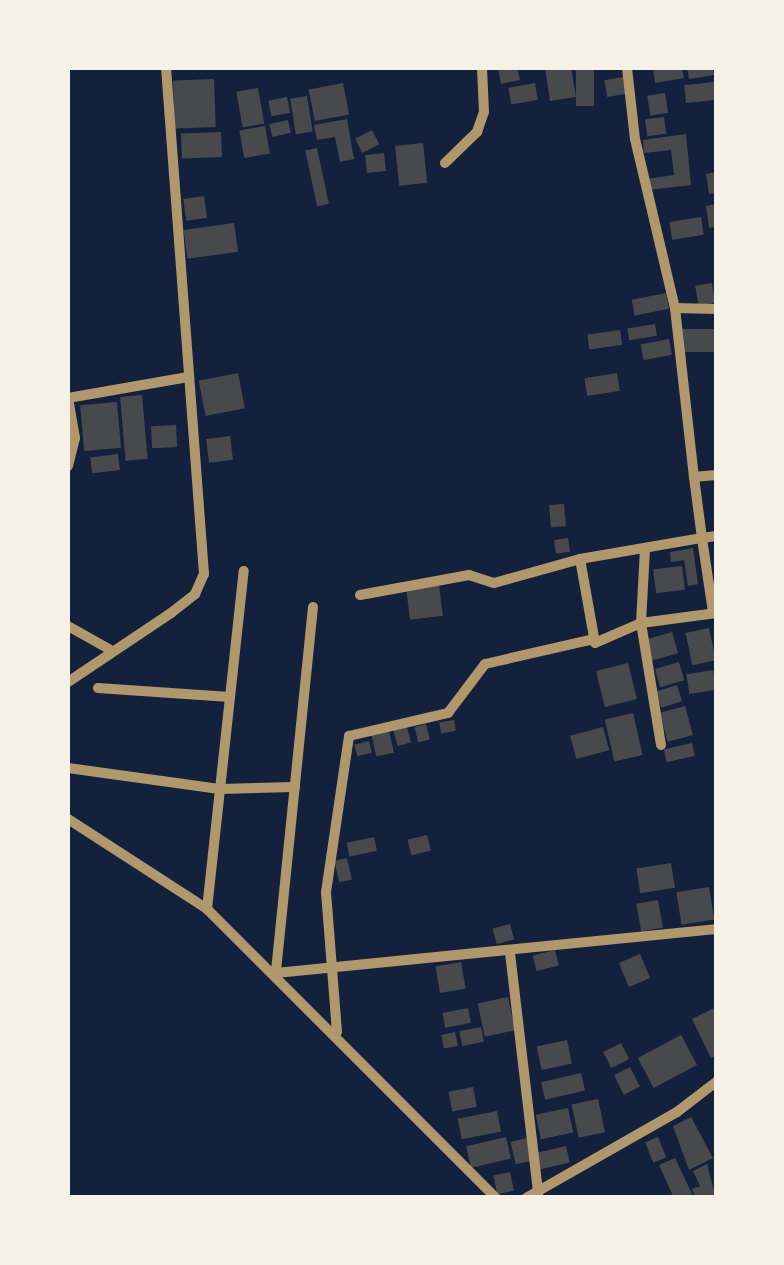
<!DOCTYPE html>
<html>
<head>
<meta charset="utf-8">
<style>
	body { margin:0 }
	#map { position:relative; width:784px; height:1265px; overflow:hidden; background:#14213d; font-family:"Space Grotesk",sans-serif }
	div>[style] { position:absolute }
	.building>* { inset:0; background:#48494c; transform-origin:0 0 }
	.minor>* { height:10px; margin:-5px; padding:0 5px; transform-origin:5px; border-radius:5px; background:#b1986c }
	span { translate:-50% -50%; white-space:nowrap; text-align:center; line-height:1.15; -webkit-text-stroke:8px #f6f1e7; paint-order:stroke }
	.frame { position:absolute; inset:0; border:70px solid #f6f1e7; pointer-events:none }
</style>
</head>
<body>
<div id="map">
	<div class="building">
		<div style="clip-path:polygon(498px 68px,517px 68px,520px 80px,501px 84px)"></div>
		<div style="clip-path:polygon(545px 68px,571px 68px,576px 97px,550px 101px)"></div>
		<div style="left:576px;top:68px;width:18px;height:38px"></div>
		<div style="clip-path:polygon(653px 68px,682px 68px,684px 78px,655px 83px)"></div>
		<div style="clip-path:polygon(687px 68px,713px 68px,714px 75px,689px 79px)"></div>
		<div style="left:623px;top:77px;width:17px;height:19px;rotate:80deg"></div>
		<div style="left:214px;top:79px;width:48px;height:41px;rotate:88deg"></div>
		<div style="left:714px;top:82px;width:18px;height:30px;rotate:84deg"></div>
		<div style="left:343px;top:83px;width:32px;height:35px;rotate:79deg"></div>
		<div style="left:535px;top:83px;width:17px;height:27px;rotate:80deg"></div>
		<div style="left:258px;top:88px;width:36px;height:22px;rotate:80deg"></div>
		<div style="left:665px;top:93px;width:20px;height:18px;rotate:81deg"></div>
		<div style="left:307px;top:96px;width:36px;height:17px;rotate:81deg"></div>
		<div style="left:287px;top:97px;width:16px;height:19px;rotate:79deg"></div>
		<div style="left:664px;top:117px;width:17px;height:19px;rotate:83deg"></div>
		<div style="clip-path:polygon(347px 119px,354px 159px,340px 162px,335px 137px,317px 140px,314px 125px)"></div>
		<div style="left:288px;top:120px;width:13px;height:19px;rotate:77deg"></div>
		<div style="left:265px;top:126px;width:28px;height:26px;rotate:80deg"></div>
		<div style="left:372px;top:130px;width:16px;height:19px;rotate:63deg"></div>
		<div style="left:221px;top:132px;width:25px;height:40px;rotate:88deg"></div>
		<div style="clip-path:polygon(686px 134px,691px 185px,649px 190px,647px 179px,674px 175px,671px 150px,644px 153px,643px 140px)"></div>
		<div style="left:423px;top:143px;width:40px;height:28px;rotate:84deg"></div>
		<div style="left:317px;top:148px;width:57px;height:12px;rotate:78deg"></div>
		<div style="left:384px;top:153px;width:18px;height:19px;rotate:84deg"></div>
		<div style="clip-path:polygon(716px 172px,716px 193px,709px 194px,706px 174px)"></div>
		<div style="left:204px;top:196px;width:22px;height:21px;rotate:82deg"></div>
		<div style="clip-path:polygon(716px 204px,716px 227px,709px 228px,706px 206px)"></div>
		<div style="left:701px;top:217px;width:18px;height:32px;rotate:81deg"></div>
		<div style="left:234px;top:223px;width:29px;height:51px;rotate:82deg"></div>
		<div style="left:712px;top:283px;width:20px;height:17px;rotate:81deg"></div>
		<div style="left:666px;top:293px;width:16px;height:35px;rotate:79deg"></div>
		<div style="left:655px;top:324px;width:12px;height:28px;rotate:81deg"></div>
		<div style="left:716px;top:329px;width:23px;height:37px;rotate:90deg"></div>
		<div style="left:620px;top:330px;width:15px;height:33px;rotate:82deg"></div>
		<div style="left:669px;top:339px;width:16px;height:29px;rotate:79deg"></div>
		<div style="left:238px;top:373px;width:36px;height:40px;rotate:79deg"></div>
		<div style="left:617px;top:373px;width:18px;height:33px;rotate:81deg"></div>
		<div style="left:142px;top:395px;width:64px;height:22px;rotate:85deg"></div>
		<div style="left:117px;top:402px;width:46px;height:37px;rotate:85deg"></div>
		<div style="left:176px;top:425px;width:22px;height:25px;rotate:87deg"></div>
		<div style="left:230px;top:436px;width:24px;height:24px;rotate:83deg"></div>
		<div style="left:118px;top:454px;width:16px;height:28px;rotate:83deg"></div>
		<div style="left:564px;top:504px;width:22px;height:15px;rotate:85deg"></div>
		<div style="left:568px;top:538px;width:14px;height:14px;rotate:82deg"></div>
		<div style="clip-path:polygon(693px 548px,698px 584px,688px 586px,684px 560px,671px 562px,670px 552px)"></div>
		<div style="left:682px;top:566px;width:24px;height:29px;rotate:83deg"></div>
		<div style="left:439px;top:585px;width:31px;height:33px;rotate:83deg"></div>
		<div style="left:709px;top:628px;width:33px;height:24px;rotate:78deg"></div>
		<div style="left:672px;top:632px;width:22px;height:28px;rotate:74deg"></div>
		<div style="left:679px;top:662px;width:19px;height:25px;rotate:74deg"></div>
		<div style="left:628px;top:663px;width:37px;height:33px;rotate:76deg"></div>
		<div style="left:713px;top:670px;width:20px;height:27px;rotate:81deg"></div>
		<div style="left:677px;top:685px;width:17px;height:22px;rotate:73deg"></div>
		<div style="left:685px;top:706px;width:30px;height:26px;rotate:75deg"></div>
		<div style="left:633px;top:713px;width:43px;height:29px;rotate:77deg"></div>
		<div style="left:454px;top:720px;width:11px;height:15px;rotate:80deg"></div>
		<div style="left:426px;top:724px;width:16px;height:12px;rotate:76deg"></div>
		<div style="left:407px;top:727px;width:16px;height:14px;rotate:75deg"></div>
		<div style="left:603px;top:727px;width:24px;height:34px;rotate:75deg"></div>
		<div style="left:389px;top:731px;width:22px;height:18px;rotate:77deg"></div>
		<div style="left:369px;top:741px;width:12px;height:15px;rotate:76deg"></div>
		<div style="left:692px;top:743px;width:13px;height:29px;rotate:77deg"></div>
		<div style="left:427px;top:835px;width:16px;height:20px;rotate:76deg"></div>
		<div style="left:374px;top:837px;width:14px;height:28px;rotate:78deg"></div>
		<div style="left:347px;top:858px;width:22px;height:13px;rotate:77deg"></div>
		<div style="left:671px;top:863px;width:25px;height:35px;rotate:81deg"></div>
		<div style="left:709px;top:887px;width:33px;height:33px;rotate:81deg"></div>
		<div style="left:658px;top:900px;width:28px;height:22px;rotate:80deg"></div>
		<div style="left:510px;top:924px;width:16px;height:18px;rotate:75deg"></div>
		<div style="left:555px;top:950px;width:16px;height:23px;rotate:76deg"></div>
		<div style="left:640px;top:954px;width:26px;height:23px;rotate:67deg"></div>
		<div style="left:461px;top:962px;width:27px;height:26px;rotate:80deg"></div>
		<div style="left:508px;top:997px;width:34px;height:31px;rotate:78deg"></div>
		<div style="clip-path:polygon(716px 1007px,716px 1055px,711px 1058px,692px 1019px)"></div>
		<div style="left:468px;top:1008px;width:15px;height:26px;rotate:79deg"></div>
		<div style="left:481px;top:1027px;width:15px;height:22px;rotate:79deg"></div>
		<div style="left:455px;top:1032px;width:14px;height:14px;rotate:78deg"></div>
		<div style="left:681px;top:1035px;width:34px;height:49px;rotate:62deg"></div>
		<div style="left:567px;top:1040px;width:24px;height:31px;rotate:78deg"></div>
		<div style="left:621px;top:1043px;width:18px;height:20px;rotate:63deg"></div>
		<div style="left:630px;top:1067px;width:22px;height:18px;rotate:63deg"></div>
		<div style="left:581px;top:1073px;width:18px;height:41px;rotate:77deg"></div>
		<div style="left:473px;top:1087px;width:20px;height:25px;rotate:79deg"></div>
		<div style="left:598px;top:1099px;width:34px;height:27px;rotate:78deg"></div>
		<div style="left:568px;top:1108px;width:25px;height:33px;rotate:78deg"></div>
		<div style="left:497px;top:1111px;width:21px;height:40px;rotate:79deg"></div>
		<div style="clip-path:polygon(691px 1117px,713px 1158px,689px 1170px,673px 1126px)"></div>
		<div style="left:506px;top:1137px;width:22px;height:41px;rotate:77deg"></div>
		<div style="left:658px;top:1137px;width:22px;height:14px;rotate:68deg"></div>
		<div style="left:527px;top:1138px;width:23px;height:17px;rotate:77deg"></div>
		<div style="left:566px;top:1146px;width:17px;height:32px;rotate:77deg"></div>
		<div style="clip-path:polygon(675px 1158px,692px 1194px,684px 1198px,674px 1198px,659px 1165px)"></div>
		<div style="clip-path:polygon(707px 1164px,716px 1198px,696px 1198px,692px 1189px,700px 1186px,693px 1171px)"></div>
		<div style="left:510px;top:1172px;width:19px;height:17px;rotate:78deg"></div>
	</div>
	<div class="minor">
		<div style="left:627px;top:68px;width:71px;rotate:83.6deg"></div>
		<div style="left:635px;top:139px;width:174px;rotate:76.7deg"></div>
		<div style="left:675px;top:308px;width:41px;rotate:1.4deg"></div>
		<div style="left:445px;top:163px;width:45px;rotate:-44.1deg"></div>
		<div style="left:477px;top:132px;width:21px;rotate:-71deg"></div>
		<div style="left:484px;top:112px;width:44px;rotate:-92.6deg"></div>
		<div style="left:675px;top:308px;width:170px;rotate:83.6deg"></div>
		<div style="left:68px;top:466px;width:29px;rotate:-76deg"></div>
		<div style="left:75px;top:438px;width:41px;rotate:-99.9deg"></div>
		<div style="left:68px;top:398px;width:122px;rotate:-9.9deg"></div>
		<div style="left:645px;top:549px;width:74px;rotate:93.1deg"></div>
		<div style="left:641px;top:623px;width:50px;rotate:156.5deg"></div>
		<div style="left:595px;top:643px;width:85px;rotate:-100.1deg"></div>
		<div style="left:580px;top:559px;width:124px;rotate:-9.8deg"></div>
		<div style="left:702px;top:538px;width:62px;rotate:-97.5deg"></div>
		<div style="left:694px;top:477px;width:22px;rotate:-5deg"></div>
		<div style="left:360px;top:595px;width:111px;rotate:-10.4deg"></div>
		<div style="left:469px;top:575px;width:26px;rotate:18deg"></div>
		<div style="left:494px;top:583px;width:89px;rotate:-15.6deg"></div>
		<div style="left:313px;top:607px;width:368px;rotate:95.8deg"></div>
		<div style="left:276px;top:973px;width:442px;rotate:-5.7deg"></div>
		<div style="left:713px;top:612px;width:75px;rotate:-98.5deg"></div>
		<div style="left:702px;top:538px;width:14px;rotate:-8deg"></div>
		<div style="left:68px;top:626px;width:47px;rotate:29.3deg"></div>
		<div style="left:68px;top:682px;width:124px;rotate:-33.8deg"></div>
		<div style="left:171px;top:613px;width:31px;rotate:-38deg"></div>
		<div style="left:195px;top:594px;width:22px;rotate:-66deg"></div>
		<div style="left:204px;top:574px;width:507px;rotate:-94.29deg"></div>
		<div style="left:98px;top:688px;width:132px;rotate:3.9deg"></div>
		<div style="left:661px;top:745px;width:124px;rotate:-99.3deg"></div>
		<div style="left:641px;top:623px;width:76px;rotate:-7.6deg"></div>
		<div style="left:68px;top:768px;width:153px;rotate:7.9deg"></div>
		<div style="left:220px;top:789px;width:75px;rotate:-1.5deg"></div>
		<div style="left:68px;top:819px;width:166px;rotate:32.9deg"></div>
		<div style="left:207px;top:909px;width:409px;rotate:45deg"></div>
		<div style="left:207px;top:909px;width:340px;rotate:-83.8deg"></div>
		<div style="left:510px;top:953px;width:242px;rotate:83.3deg"></div>
		<div style="left:337px;top:1032px;width:140px;rotate:-94.5deg"></div>
		<div style="left:326px;top:892px;width:158px;rotate:-81.6deg"></div>
		<div style="left:349px;top:736px;width:102px;rotate:-13.1deg"></div>
		<div style="left:448px;top:713px;width:61px;rotate:-52.9deg"></div>
		<div style="left:485px;top:664px;width:108px;rotate:-12.9deg"></div>
		<div style="left:526px;top:1198px;width:174px;rotate:-29.7deg"></div>
		<div style="left:677px;top:1112px;width:49px;rotate:-37.6deg"></div>
	</div>
	<div class="frame"></div>
</div>
</body>
</html>
